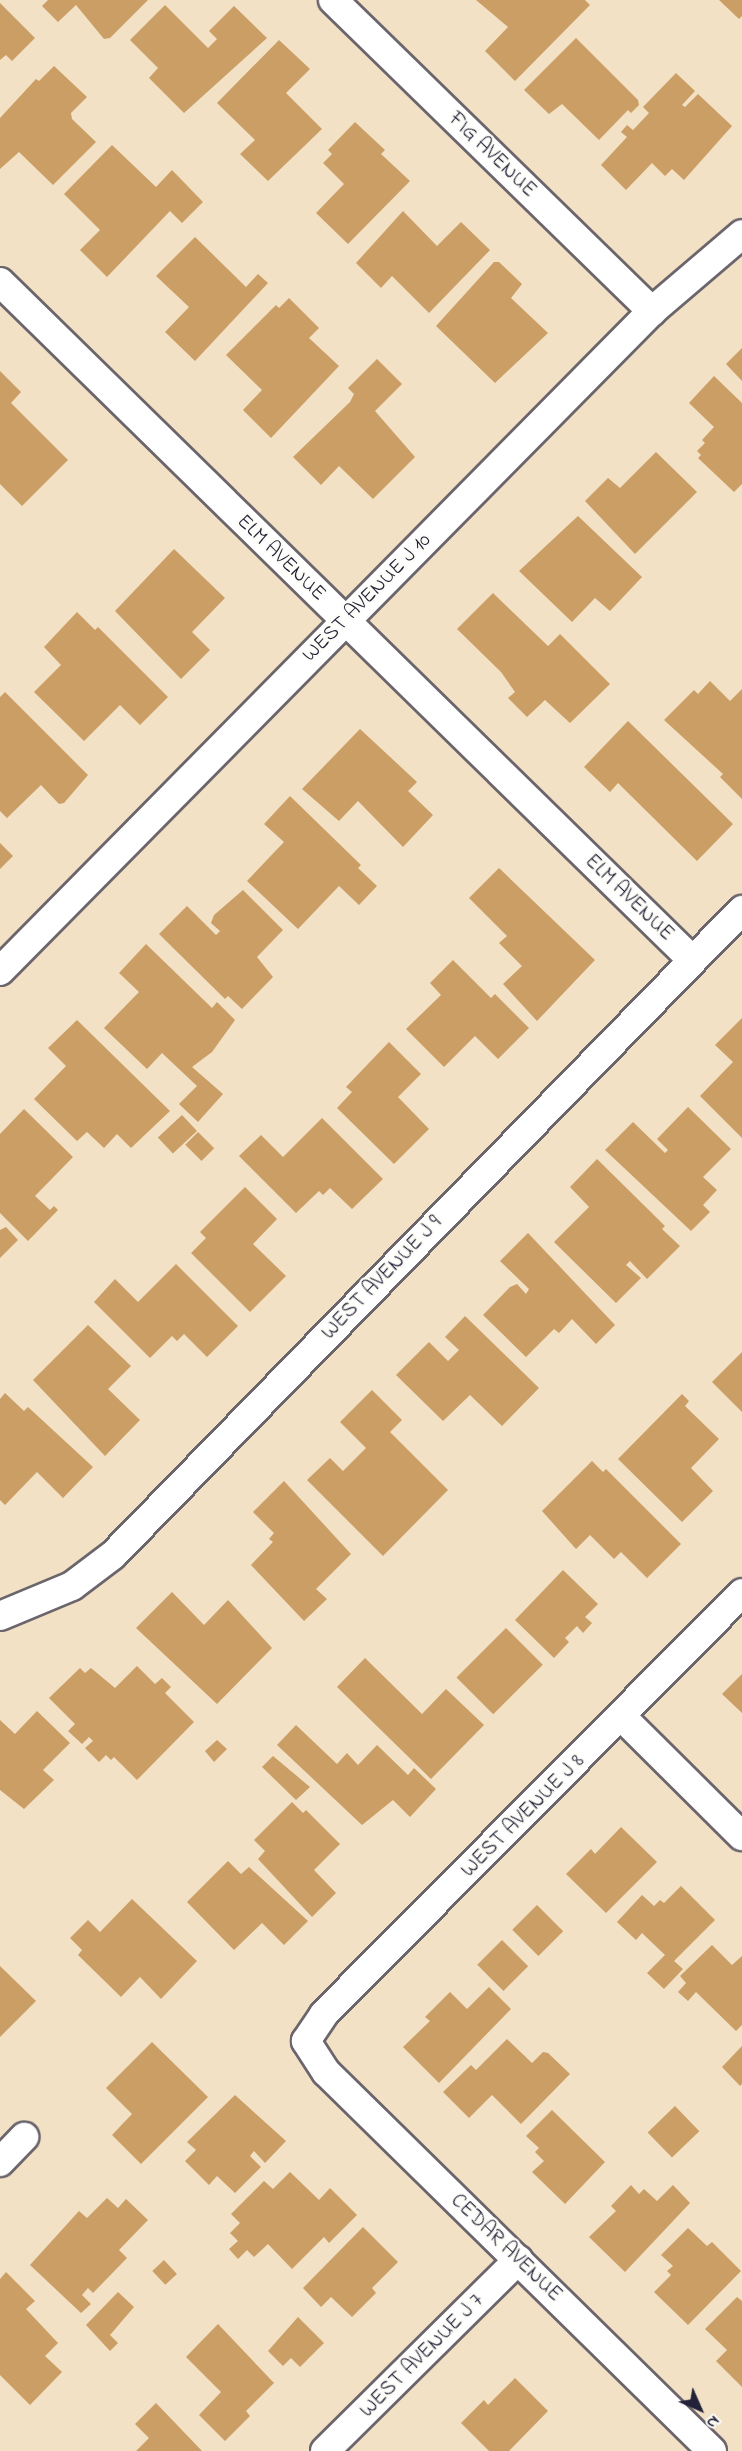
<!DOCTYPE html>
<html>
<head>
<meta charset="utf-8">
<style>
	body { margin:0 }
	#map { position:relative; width:742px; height:2451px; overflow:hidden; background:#f3e1c6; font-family:"Indie Flower",sans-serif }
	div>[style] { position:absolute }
	.building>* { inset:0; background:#ca9e64; transform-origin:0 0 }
	.roads { filter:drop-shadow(2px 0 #6b656c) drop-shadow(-2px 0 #6b656c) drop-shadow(0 2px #6b656c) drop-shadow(0 -2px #6b656c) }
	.minor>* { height:28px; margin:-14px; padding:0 14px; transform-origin:14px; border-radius:14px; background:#fff }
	span { translate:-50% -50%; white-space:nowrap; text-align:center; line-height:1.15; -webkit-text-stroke:4.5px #fdfcf7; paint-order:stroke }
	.street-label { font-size:21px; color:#22223b }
	.north { position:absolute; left:670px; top:2379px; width:60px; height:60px; -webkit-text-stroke:4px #fdfcf7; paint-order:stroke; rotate:135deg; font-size:16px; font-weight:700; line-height:24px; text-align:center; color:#22223b }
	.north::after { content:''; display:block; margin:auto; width:21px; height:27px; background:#22223b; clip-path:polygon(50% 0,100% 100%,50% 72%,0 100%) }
</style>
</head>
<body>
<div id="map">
	<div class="building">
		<div style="clip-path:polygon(48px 0,148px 0,110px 38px,104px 39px,76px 5px,58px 22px,42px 6px)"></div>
		<div style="clip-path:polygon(476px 0,585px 0,590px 5px,515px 81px,485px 51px,508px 27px)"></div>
		<div style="clip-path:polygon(719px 0,742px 0,742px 16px,739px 19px)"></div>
		<div style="clip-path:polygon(0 3px,35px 38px,12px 61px,6px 55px,0 60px)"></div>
		<div style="clip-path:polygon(165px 5px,208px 48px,217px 39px,209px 31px,234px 6px,267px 38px,184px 113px,149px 78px,158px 68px,130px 40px)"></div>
		<div style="clip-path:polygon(576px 38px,638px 100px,639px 105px,631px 113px,628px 110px,599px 140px,562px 104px,549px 114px,524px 90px)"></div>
		<div style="clip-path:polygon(279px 40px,310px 69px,286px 93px,322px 129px,268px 181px,240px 154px,255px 140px,217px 103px)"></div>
		<div style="clip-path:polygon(54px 66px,87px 97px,71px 113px,72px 119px,96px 142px,53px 185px,19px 152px,0 169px,0 118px,36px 79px,39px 81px)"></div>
		<div style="clip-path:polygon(676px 73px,695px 91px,682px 105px,685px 107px,698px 94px,732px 126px,684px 180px,672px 169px,665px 176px,652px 163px,626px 190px,601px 165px,627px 137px,621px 132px,627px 125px,633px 130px,649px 113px,643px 107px)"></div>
		<div style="clip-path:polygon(355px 122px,385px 150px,381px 154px,410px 181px,348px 244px,316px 213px,344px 184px,323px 163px,332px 154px,328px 150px)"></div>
		<div style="clip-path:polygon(112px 145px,156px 187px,172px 170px,203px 202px,182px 223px,170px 211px,107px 277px,80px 250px,100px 230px,64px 194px)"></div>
		<div style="clip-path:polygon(403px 211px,437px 246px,461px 222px,490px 250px,429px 313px,392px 276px,381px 288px,356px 263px)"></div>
		<div style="clip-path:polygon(195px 237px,246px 287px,258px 274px,268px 283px,195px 361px,165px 332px,189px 307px,156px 276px)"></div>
		<div style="clip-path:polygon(494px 262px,499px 262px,522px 284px,511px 298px,548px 333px,495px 383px,436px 326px)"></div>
		<div style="clip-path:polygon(289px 298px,319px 328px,309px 338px,339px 366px,271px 438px,243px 410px,262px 390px,226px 355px,276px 305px,279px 308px)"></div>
		<div style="clip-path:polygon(742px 348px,742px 381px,726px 364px)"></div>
		<div style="clip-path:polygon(377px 359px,402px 384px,375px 411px,415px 457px,373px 499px,339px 466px,321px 485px,293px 457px,350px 402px,354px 394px,348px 388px)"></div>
		<div style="clip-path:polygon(0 371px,21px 392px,11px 403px,68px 460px,22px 506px,0 484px)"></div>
		<div style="clip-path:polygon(714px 376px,742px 403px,742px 484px,734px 492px,698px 458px,701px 455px,697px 451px,705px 443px,702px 440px,714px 427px,689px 403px)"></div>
		<div style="clip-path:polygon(656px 452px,697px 492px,635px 554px,585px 501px,608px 478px,620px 488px)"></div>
		<div style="clip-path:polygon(578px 516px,642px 577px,610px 611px,595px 598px,572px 622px,519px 571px)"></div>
		<div style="clip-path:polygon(174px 549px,225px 598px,192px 632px,210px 650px,181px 679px,115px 611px)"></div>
		<div style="clip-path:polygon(493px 593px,548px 646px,560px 634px,610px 684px,570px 723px,545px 700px,527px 717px,508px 698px,515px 692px,501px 672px,457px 629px)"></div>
		<div style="clip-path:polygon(77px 612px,95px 630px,98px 627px,168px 697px,140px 725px,120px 705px,84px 741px,34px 692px,61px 665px,44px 647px)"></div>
		<div style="clip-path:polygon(710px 681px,730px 701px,742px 689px,742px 799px,720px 777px,723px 774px,664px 720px,694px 690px,698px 694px)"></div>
		<div style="clip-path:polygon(5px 692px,88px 775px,64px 803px,59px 804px,41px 785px,7px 818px,0 811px,0 697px)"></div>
		<div style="clip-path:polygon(628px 721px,733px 824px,697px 861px,618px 783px,610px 792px,584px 767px)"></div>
		<div style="clip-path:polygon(360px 729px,417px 782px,408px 791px,433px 815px,403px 847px,358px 801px,339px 821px,302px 789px)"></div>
		<div style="clip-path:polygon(290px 796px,361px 865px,358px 868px,377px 886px,359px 905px,339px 886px,298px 929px,247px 881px,284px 842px,264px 824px)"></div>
		<div style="clip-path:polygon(0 843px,13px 856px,0 869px)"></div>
		<div style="clip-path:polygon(499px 868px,595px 960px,537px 1021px,503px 984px,522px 966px,499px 943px,507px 936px,469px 898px)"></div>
		<div style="clip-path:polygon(243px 890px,283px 930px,257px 957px,273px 977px,242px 1009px,228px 996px,225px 999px,159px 934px,187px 906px,216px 935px,220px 931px,211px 923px,214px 915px)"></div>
		<div style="clip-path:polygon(146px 944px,212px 1008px,217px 1002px,235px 1020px,212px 1052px,192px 1067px,223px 1094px,198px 1122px,179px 1104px,197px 1086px,162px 1053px,147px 1069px,104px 1028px,139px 992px,119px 973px)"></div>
		<div style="clip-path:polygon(453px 960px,491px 998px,495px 994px,529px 1028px,498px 1059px,475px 1036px,444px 1067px,406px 1029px,441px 995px,430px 983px)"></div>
		<div style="clip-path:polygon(742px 1018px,742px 1138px,700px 1096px,733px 1062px,715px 1045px)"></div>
		<div style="clip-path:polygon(77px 1020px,170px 1111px,131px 1148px,117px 1134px,104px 1148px,87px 1132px,77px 1141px,34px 1099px,66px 1066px,48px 1048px)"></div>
		<div style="clip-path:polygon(389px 1042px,421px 1074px,398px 1097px,429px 1129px,394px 1164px,337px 1108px,352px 1092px,346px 1087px)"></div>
		<div style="clip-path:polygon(688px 1107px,731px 1149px,703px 1177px,717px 1190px,703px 1205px,710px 1212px,691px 1231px,605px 1150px,633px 1122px,665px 1153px,668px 1150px,657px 1139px)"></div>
		<div style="clip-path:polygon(24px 1109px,73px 1157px,35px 1196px,50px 1210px,54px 1206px,58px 1210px,28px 1241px,0 1213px,0 1134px)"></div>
		<div style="left:182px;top:1115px;width:22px;height:33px;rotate:47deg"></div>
		<div style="clip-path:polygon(322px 1118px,383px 1179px,352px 1209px,330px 1188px,323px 1195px,319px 1191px,296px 1213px,239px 1156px,261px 1135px,283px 1157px)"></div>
		<div style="left:198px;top:1132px;width:23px;height:18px;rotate:45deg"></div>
		<div style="clip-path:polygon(597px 1159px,665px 1226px,662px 1229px,680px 1246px,647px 1279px,630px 1261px,626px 1265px,641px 1278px,616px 1303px,554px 1242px,589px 1207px,570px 1187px)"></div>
		<div style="clip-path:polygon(245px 1187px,277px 1219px,253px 1244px,286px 1276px,250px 1312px,191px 1253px,206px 1238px,200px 1232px)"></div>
		<div style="clip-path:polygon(6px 1227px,18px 1240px,0 1258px,0 1230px)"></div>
		<div style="clip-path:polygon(528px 1233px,615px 1325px,596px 1344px,572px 1319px,559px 1333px,554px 1329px,526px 1357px,483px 1315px,510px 1287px,517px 1284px,526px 1294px,529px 1289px,500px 1261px)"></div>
		<div style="clip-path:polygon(176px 1264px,238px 1326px,207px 1357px,184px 1334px,177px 1341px,172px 1336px,150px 1358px,94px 1302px,115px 1279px,138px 1302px)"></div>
		<div style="clip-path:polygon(465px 1316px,539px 1388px,502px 1426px,470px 1395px,443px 1421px,396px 1375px,429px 1342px,448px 1361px,459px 1350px,445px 1337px)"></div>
		<div style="clip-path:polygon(88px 1325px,131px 1366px,108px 1389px,140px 1420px,105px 1456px,33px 1380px)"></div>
		<div style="clip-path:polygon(742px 1352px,742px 1412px,712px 1382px)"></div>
		<div style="clip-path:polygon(372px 1390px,402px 1420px,390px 1432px,448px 1490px,383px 1556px,307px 1480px,330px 1458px,343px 1471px,366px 1448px,340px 1422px)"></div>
		<div style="clip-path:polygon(5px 1393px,24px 1411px,28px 1407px,93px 1467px,63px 1498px,37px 1472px,5px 1505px,0 1500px,0 1399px)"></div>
		<div style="clip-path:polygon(682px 1394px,689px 1401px,685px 1406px,719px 1439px,691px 1468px,713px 1491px,682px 1522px,618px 1459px)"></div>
		<div style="clip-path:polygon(592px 1461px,603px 1472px,606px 1469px,681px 1544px,647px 1578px,621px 1552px,614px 1559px,590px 1535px,576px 1549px,542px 1511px)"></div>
		<div style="clip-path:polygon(284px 1481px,351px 1554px,316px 1589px,327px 1599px,304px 1621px,251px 1565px,273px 1542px,269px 1539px,274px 1533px,253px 1512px)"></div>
		<div style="clip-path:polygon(563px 1570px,598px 1604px,585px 1617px,592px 1623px,583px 1633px,577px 1626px,565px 1638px,569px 1642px,554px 1658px,515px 1620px)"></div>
		<div style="clip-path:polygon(172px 1592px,204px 1625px,228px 1600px,272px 1648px,217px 1704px,136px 1628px)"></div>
		<div style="left:506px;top:1628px;width:52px;height:70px;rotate:45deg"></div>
		<div style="clip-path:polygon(365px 1658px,422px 1714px,446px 1689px,484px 1725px,431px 1779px,337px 1687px)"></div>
		<div style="clip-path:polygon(137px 1666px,155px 1684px,162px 1678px,171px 1687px,165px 1693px,194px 1722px,137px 1780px,114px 1757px,111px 1760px,106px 1755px,99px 1762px,85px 1748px,93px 1741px,89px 1737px,82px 1744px,68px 1731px,75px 1724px,49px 1698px,80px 1668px,85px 1673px,91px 1668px,115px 1688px)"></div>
		<div style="clip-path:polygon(742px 1674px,742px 1713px,722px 1694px)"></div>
		<div style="clip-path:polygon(37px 1711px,70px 1743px,43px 1770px,54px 1780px,24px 1809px,0 1790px,0 1720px,15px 1734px)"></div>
		<div style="clip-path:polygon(296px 1725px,337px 1764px,347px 1753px,358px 1765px,377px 1745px,408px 1775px,414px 1768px,436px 1789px,410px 1817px,393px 1800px,362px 1825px,277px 1745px)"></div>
		<div style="clip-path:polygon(217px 1740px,227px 1749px,214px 1762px,205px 1751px)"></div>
		<div style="clip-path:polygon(273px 1756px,310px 1787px,296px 1800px,262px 1767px)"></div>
		<div style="clip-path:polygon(292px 1802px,303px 1813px,306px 1810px,340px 1844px,314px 1870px,336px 1893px,312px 1917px,258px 1859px,265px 1851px,254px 1840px)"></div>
		<div style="clip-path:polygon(621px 1827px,657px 1862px,606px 1913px,566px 1874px,591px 1849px,595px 1854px)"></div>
		<div style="clip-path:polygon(228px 1861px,241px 1874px,249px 1867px,308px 1921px,284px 1945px,262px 1923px,234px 1950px,187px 1902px)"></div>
		<div style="clip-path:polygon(681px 1886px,715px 1920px,674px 1961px,683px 1969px,664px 1989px,647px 1973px,665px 1955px,642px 1933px,636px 1940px,617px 1922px,642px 1895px,654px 1906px,660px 1900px,664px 1903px)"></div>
		<div style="clip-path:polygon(132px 1899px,197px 1961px,161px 1999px,140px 1977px,121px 1997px,78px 1955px,82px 1950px,70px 1938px,88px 1920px,100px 1932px)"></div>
		<div style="left:537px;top:1905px;width:37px;height:35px;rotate:45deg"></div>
		<div style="left:502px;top:1940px;width:37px;height:35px;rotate:45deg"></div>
		<div style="clip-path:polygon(712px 1945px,732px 1965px,742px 1956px,742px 2025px,736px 2031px,696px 1992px,688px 2001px,678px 1992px,686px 1983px,680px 1976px)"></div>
		<div style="clip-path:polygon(0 1966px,36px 2001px,0 2037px)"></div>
		<div style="clip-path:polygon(489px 1987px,511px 2009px,439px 2083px,403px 2047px,430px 2021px,425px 2017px,450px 1992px,467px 2009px)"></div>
		<div style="clip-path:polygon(507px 2039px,532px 2063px,543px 2052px,548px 2053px,570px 2074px,521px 2124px,492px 2095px,469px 2118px,443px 2092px,471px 2065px,476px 2070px)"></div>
		<div style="clip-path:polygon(152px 2042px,208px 2097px,141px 2164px,112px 2135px,132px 2114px,106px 2088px)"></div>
		<div style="clip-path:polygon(742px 2046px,742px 2084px,740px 2086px,722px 2067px)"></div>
		<div style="clip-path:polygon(235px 2095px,286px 2141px,265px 2163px,254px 2151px,250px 2156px,261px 2167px,235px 2193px,217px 2176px,209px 2185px,185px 2161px,196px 2150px,187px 2142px)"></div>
		<div style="left:675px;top:2106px;width:35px;height:38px;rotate:46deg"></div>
		<div style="clip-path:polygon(552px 2110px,605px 2162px,565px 2204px,532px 2172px,544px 2161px,535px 2152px,539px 2148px,526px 2136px)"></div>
		<div style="clip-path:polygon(290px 2172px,319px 2200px,330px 2188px,357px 2215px,329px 2243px,324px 2237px,292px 2269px,268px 2244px,254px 2257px,247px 2250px,238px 2259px,229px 2249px,238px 2241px,230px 2233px,240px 2223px,231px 2214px,264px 2181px,273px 2189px)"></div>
		<div style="clip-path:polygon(631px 2185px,639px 2194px,644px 2189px,657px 2201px,673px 2185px,690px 2203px,625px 2272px,589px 2237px,616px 2211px,611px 2206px)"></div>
		<div style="clip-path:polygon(107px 2198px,118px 2208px,126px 2199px,148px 2220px,119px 2250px,127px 2258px,93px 2293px,88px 2288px,82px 2295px,91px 2304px,81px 2313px,30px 2265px,79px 2211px,87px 2218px)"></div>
		<div style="clip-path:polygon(363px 2227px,398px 2262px,372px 2288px,376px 2293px,352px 2317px,331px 2297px,321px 2307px,303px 2288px)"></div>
		<div style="clip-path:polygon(688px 2228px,707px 2246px,712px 2242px,741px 2271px,688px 2325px,654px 2292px,671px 2275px,667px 2271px,673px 2266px,661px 2255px)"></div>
		<div style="left:164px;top:2260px;width:19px;height:16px;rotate:47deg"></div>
		<div style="clip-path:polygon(6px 2272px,35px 2301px,26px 2309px,58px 2343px,45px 2356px,62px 2372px,30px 2405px,0 2375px,0 2279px)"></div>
		<div style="clip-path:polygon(118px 2292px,134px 2307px,110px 2335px,118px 2343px,110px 2351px,86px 2325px)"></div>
		<div style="clip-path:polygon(737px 2297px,742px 2301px,742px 2387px,716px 2361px,727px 2350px,705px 2329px)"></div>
		<div style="clip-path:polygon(298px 2317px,324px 2343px,300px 2367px,291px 2358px,283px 2366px,268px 2351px)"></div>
		<div style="clip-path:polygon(218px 2324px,274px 2383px,246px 2411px,250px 2416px,225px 2441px,199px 2415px,221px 2392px,186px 2357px)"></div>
		<div style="clip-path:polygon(515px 2378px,548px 2411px,509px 2451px,489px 2451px,461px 2423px,484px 2400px,488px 2405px)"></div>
		<div style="clip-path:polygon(156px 2403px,202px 2451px,136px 2451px,149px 2438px,135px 2424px)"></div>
	</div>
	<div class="roads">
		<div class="minor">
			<div style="left:333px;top:0;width:446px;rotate:44.3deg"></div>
			<div style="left:0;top:282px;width:969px;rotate:44.41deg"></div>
			<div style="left:0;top:971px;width:928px;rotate:-45.35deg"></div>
			<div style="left:652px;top:311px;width:118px;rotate:-40.5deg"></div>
			<div style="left:0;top:1616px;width:78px;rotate:-22.6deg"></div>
			<div style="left:72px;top:1586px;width:51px;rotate:-37.1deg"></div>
			<div style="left:113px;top:1555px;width:901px;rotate:-45.72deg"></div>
			<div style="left:622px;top:1717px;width:169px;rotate:44.8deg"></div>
			<div style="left:0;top:2162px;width:35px;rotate:-46deg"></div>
			<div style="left:325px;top:2451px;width:272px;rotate:-44.7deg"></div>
			<div style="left:712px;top:2451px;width:541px;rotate:-135.52deg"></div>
			<div style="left:326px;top:2072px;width:37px;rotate:-123deg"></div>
			<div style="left:306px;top:2041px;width:32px;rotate:-56deg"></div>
			<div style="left:324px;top:2014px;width:593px;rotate:-45.2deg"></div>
		</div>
	</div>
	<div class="street-label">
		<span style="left:492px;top:155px;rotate:44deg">FIG AVENUE</span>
		<span style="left:281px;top:558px;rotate:44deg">ELM AVENUE</span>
		<span style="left:367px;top:598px;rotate:-45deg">WEST AVENUE J 10</span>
		<span style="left:629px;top:898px;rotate:44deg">ELM AVENUE</span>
		<span style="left:382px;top:1278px;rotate:-46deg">WEST AVENUE J 9</span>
		<span style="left:523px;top:1816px;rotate:-45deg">WEST AVENUE J 8</span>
		<span style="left:506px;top:2248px;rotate:44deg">CEDAR AVENUE</span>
		<span style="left:422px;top:2356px;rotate:-45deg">WEST AVENUE J 7</span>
	</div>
	<div class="north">N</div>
</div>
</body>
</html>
